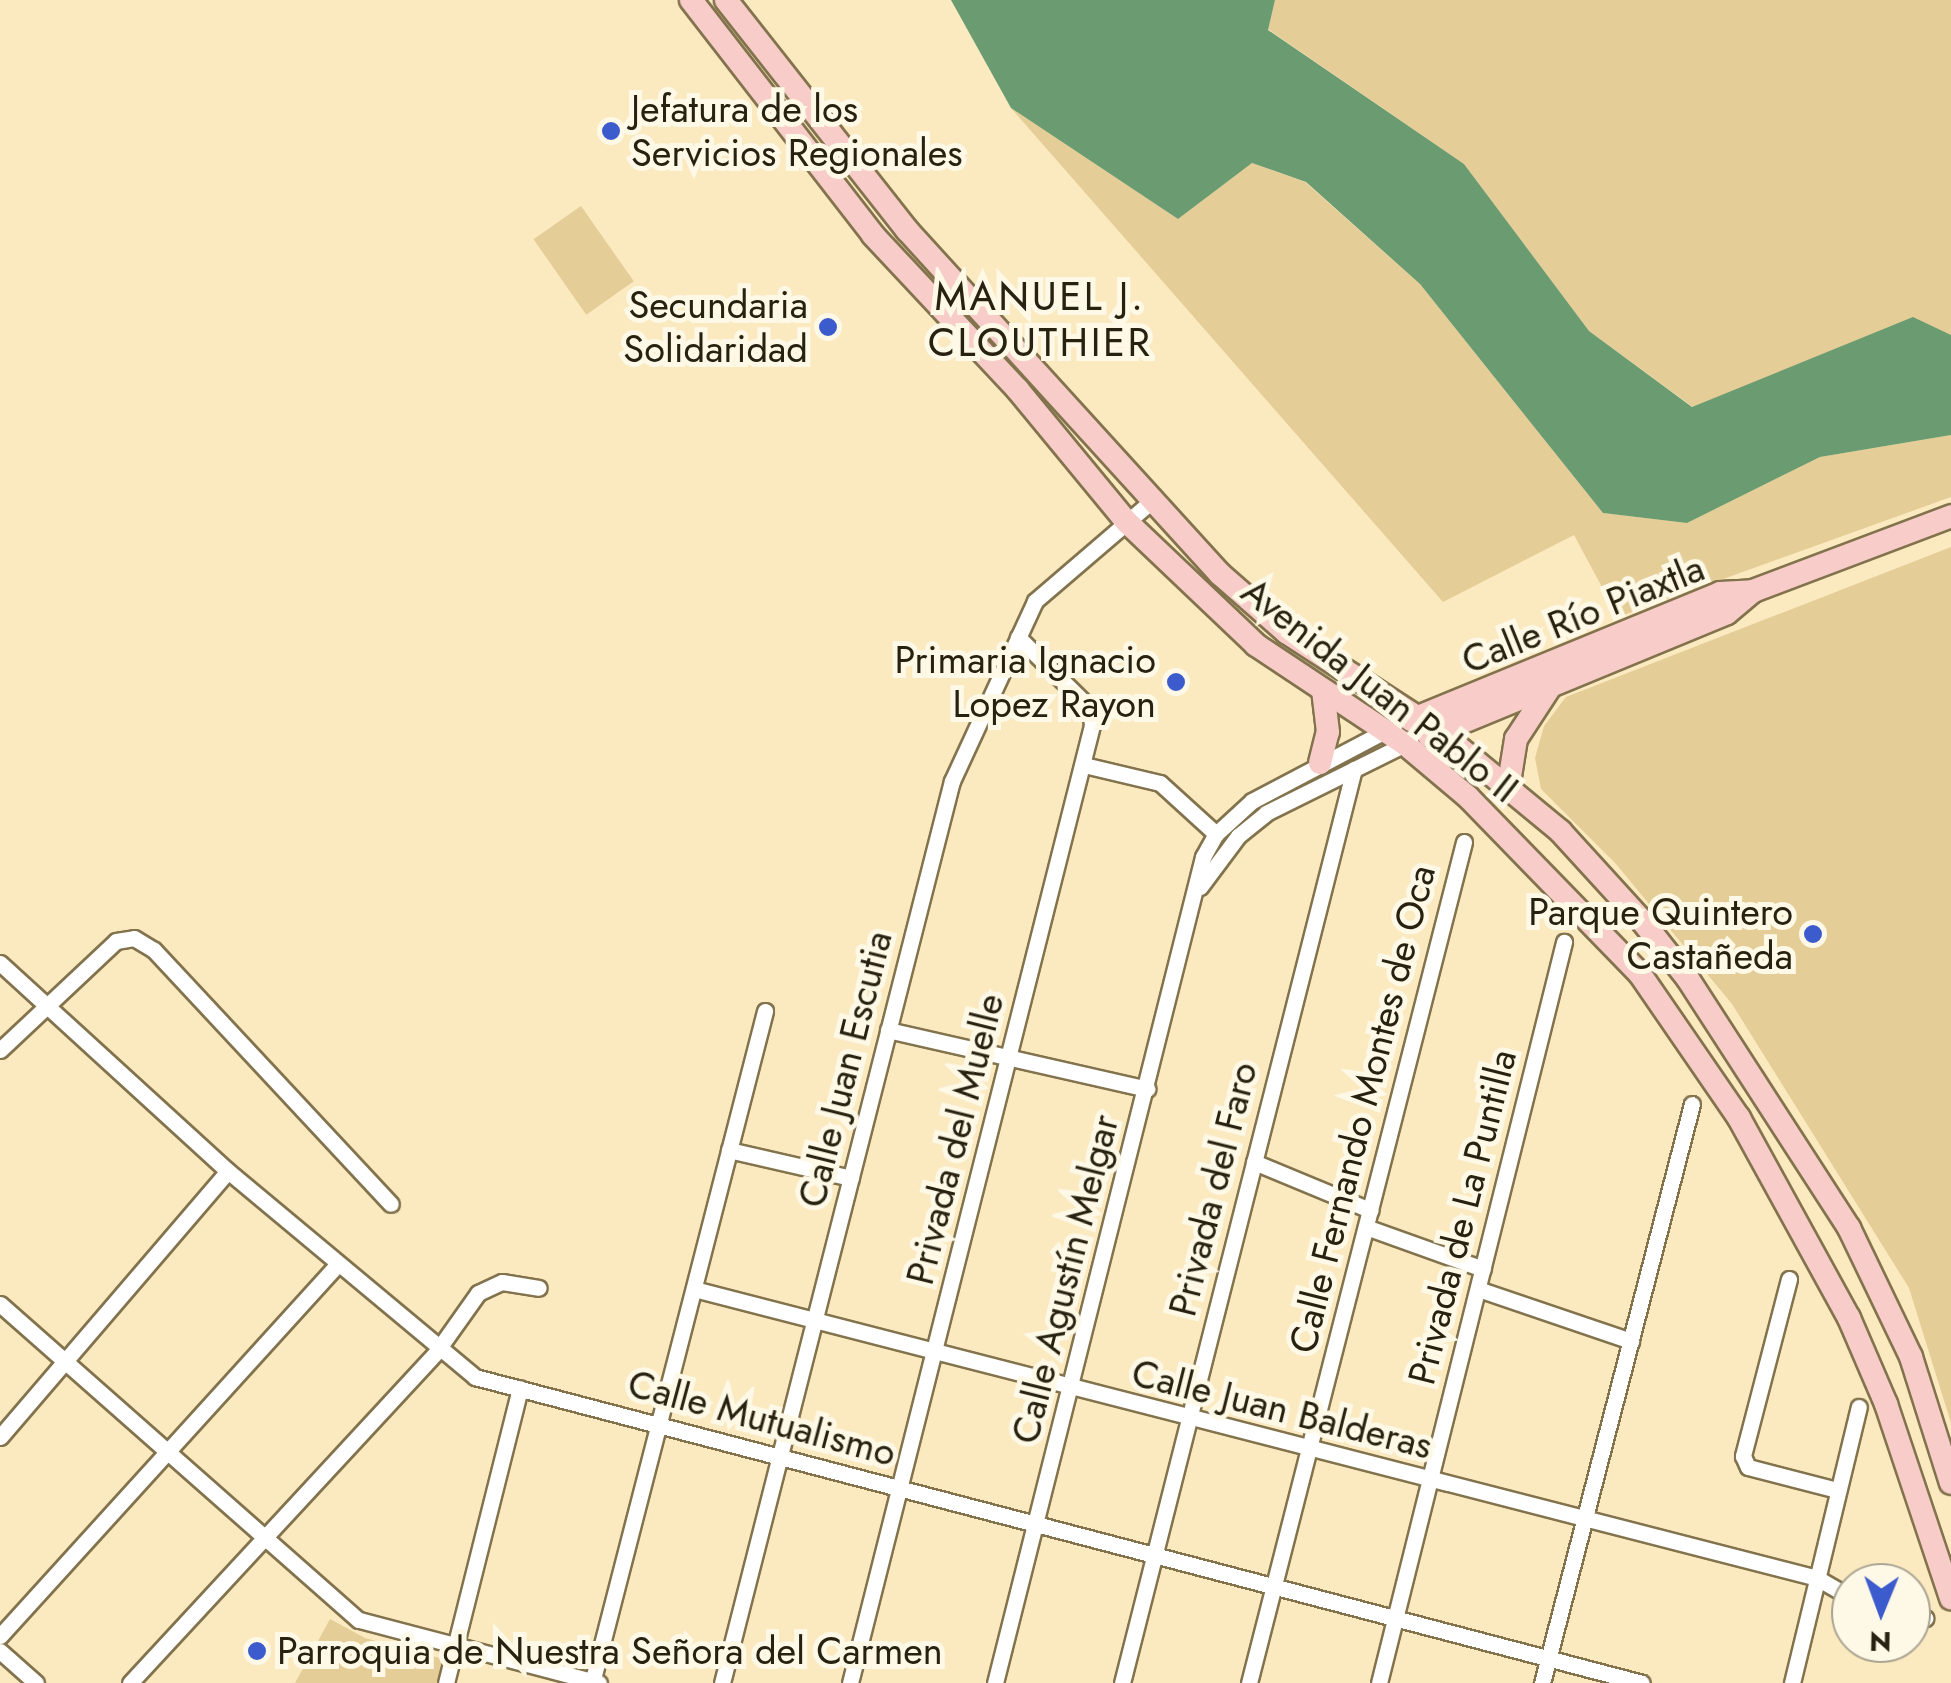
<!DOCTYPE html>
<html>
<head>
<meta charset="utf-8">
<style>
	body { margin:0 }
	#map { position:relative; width:1951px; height:1683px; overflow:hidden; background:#fbe9c0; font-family:Jost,sans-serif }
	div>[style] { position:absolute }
	.green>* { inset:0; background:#e4cd97; transform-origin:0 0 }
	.water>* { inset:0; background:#6b9b71 }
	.roads { filter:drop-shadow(2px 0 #82734d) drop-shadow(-2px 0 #82734d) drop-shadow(0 2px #82734d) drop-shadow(0 -2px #82734d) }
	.street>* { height:15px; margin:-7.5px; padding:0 7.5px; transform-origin:7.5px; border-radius:7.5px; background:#fff }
	.secondary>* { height:22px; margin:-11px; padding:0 11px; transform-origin:11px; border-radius:11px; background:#f8cdc9 }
	.dots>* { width:28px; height:28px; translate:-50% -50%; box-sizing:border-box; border:5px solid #fef8e7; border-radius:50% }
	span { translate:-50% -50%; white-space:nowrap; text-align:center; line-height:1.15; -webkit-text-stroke:10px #fef8e7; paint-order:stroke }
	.poi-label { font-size:38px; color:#272111 }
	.left { translate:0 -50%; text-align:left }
	.right { translate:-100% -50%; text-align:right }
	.street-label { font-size:38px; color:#272111 }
	.neighbourhood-label { font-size:40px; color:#272111; letter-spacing:2.5px }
	.north { position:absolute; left:1831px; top:1563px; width:100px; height:100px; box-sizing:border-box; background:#fef8e7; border:2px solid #a8a291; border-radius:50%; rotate:181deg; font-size:28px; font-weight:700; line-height:40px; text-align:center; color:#272111 }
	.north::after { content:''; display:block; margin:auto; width:35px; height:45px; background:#3c5bcd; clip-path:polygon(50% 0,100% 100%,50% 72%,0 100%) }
</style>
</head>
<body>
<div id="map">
	<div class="green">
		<div style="clip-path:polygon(1275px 0,1951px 0,1951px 335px,1913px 318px,1693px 407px,1589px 331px,1464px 164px,1268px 29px)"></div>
		<div style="clip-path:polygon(1011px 108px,1178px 219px,1252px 163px,1305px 182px,1420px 284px,1603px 513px,1687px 523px,1820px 457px,1951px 435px,1951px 497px,1618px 617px,1574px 535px,1443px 602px)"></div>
		<div style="left:581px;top:206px;width:92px;height:58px;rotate:55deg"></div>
		<div style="clip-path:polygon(1951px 547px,1951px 1423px,1909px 1288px,1732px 1004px,1616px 864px,1541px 789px,1535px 758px,1544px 726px,1566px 697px)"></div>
		<div style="clip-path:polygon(330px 1619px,365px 1638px,443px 1659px,437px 1683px,295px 1683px)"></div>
	</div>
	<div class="water">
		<div style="clip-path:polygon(951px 0,1275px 0,1268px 30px,1464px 164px,1589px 331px,1692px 407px,1913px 317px,1951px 335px,1951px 435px,1820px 457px,1687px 523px,1603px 513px,1420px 284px,1306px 182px,1252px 163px,1178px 219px,1011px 108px)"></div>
	</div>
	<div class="roads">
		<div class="street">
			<div style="left:1084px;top:765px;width:78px;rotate:13.3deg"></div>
			<div style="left:1160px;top:783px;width:76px;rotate:42.3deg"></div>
			<div style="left:1200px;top:887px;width:64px;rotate:-53.3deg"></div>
			<div style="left:1238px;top:836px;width:36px;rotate:-39deg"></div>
			<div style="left:1266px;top:813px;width:155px;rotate:-26.4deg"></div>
			<div style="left:0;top:963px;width:309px;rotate:42.4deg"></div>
			<div style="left:228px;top:1171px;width:322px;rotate:39.8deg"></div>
			<div style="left:475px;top:1377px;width:1206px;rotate:14.69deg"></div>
			<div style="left:888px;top:1030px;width:266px;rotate:12.8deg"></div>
			<div style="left:0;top:1050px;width:159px;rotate:-43.2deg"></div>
			<div style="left:116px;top:941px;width:18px;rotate:-9deg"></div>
			<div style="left:134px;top:938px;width:23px;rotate:31deg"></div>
			<div style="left:154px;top:950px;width:347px;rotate:47deg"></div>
			<div style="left:729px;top:1150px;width:125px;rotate:12.9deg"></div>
			<div style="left:1254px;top:1162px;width:126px;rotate:22.5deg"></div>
			<div style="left:1366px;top:1227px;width:124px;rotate:19.7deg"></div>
			<div style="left:1789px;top:1279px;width:183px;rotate:104.6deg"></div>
			<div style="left:1743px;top:1456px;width:12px;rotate:66deg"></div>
			<div style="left:1748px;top:1467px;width:92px;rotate:14.5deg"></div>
			<div style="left:694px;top:1289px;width:1160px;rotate:14.43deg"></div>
			<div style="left:1817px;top:1578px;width:39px;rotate:30deg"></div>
			<div style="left:1478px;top:1289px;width:162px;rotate:18.8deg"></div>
			<div style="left:0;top:1304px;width:478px;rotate:41.4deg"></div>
			<div style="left:359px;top:1620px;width:248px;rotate:14.7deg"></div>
			<div style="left:0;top:1437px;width:350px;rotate:-49.4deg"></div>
			<div style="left:1911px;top:1614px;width:15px;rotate:16deg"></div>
			<div style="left:0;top:1636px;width:501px;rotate:-47.75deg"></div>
			<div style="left:0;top:1651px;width:48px;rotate:41.6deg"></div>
			<div style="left:130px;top:1683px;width:452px;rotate:-47.2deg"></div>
			<div style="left:437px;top:1351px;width:71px;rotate:-54.7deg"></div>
			<div style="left:478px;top:1293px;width:26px;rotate:-25deg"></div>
			<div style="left:502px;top:1282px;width:37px;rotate:9deg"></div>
			<div style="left:446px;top:1683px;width:304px;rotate:-75.9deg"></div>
			<div style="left:592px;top:1683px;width:694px;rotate:-75.56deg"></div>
			<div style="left:722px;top:1683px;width:931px;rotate:-75.7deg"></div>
			<div style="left:952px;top:781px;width:198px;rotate:-65.2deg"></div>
			<div style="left:1035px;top:601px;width:158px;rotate:-40.6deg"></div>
			<div style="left:850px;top:1683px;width:988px;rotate:-75.82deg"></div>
			<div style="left:1092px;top:725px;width:17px;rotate:-97deg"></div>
			<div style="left:1090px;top:708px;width:101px;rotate:-135.4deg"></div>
			<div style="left:995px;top:1683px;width:852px;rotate:-75.87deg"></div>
			<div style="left:1203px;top:857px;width:26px;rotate:-61deg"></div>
			<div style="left:1216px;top:834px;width:49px;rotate:-42.5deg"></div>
			<div style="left:1252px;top:801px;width:150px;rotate:-27.8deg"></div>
			<div style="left:1122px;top:1683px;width:943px;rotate:-75.76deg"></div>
			<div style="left:1249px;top:1683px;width:868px;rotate:-75.66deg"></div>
			<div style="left:1379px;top:1683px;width:764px;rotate:-75.98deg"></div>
			<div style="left:1542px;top:1683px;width:598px;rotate:-75.48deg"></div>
			<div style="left:1792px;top:1683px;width:284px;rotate:-76.4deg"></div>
		</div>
		<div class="secondary">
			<div style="left:691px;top:0;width:297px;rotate:52.2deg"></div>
			<div style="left:873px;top:235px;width:212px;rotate:46.9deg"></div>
			<div style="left:1018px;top:390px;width:171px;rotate:50.5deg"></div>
			<div style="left:1127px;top:522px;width:178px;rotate:43.6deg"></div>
			<div style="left:1256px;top:645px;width:179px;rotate:33.6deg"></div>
			<div style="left:1405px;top:744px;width:82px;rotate:40.1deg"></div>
			<div style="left:1468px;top:797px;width:247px;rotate:45.8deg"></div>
			<div style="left:1640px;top:974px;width:175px;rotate:55.5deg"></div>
			<div style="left:1739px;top:1118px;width:228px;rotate:61.2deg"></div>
			<div style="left:1849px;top:1318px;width:94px;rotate:66.7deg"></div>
			<div style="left:1886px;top:1404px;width:205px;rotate:71.5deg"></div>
			<div style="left:726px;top:0;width:293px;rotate:51.8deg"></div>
			<div style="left:907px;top:230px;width:465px;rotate:47.7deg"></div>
			<div style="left:1220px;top:574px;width:88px;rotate:41.3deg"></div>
			<div style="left:1286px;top:632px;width:184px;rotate:33deg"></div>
			<div style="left:1440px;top:732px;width:156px;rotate:39.5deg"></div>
			<div style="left:1560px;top:831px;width:123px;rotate:47.6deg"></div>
			<div style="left:1643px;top:922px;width:73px;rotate:51.7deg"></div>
			<div style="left:1688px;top:979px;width:297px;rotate:57.1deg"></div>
			<div style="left:1849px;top:1228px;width:143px;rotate:64.3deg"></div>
			<div style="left:1911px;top:1357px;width:132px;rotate:72.4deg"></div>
			<div style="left:1411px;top:720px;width:334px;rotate:-22.3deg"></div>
			<div style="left:1720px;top:593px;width:33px;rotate:-3deg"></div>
			<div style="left:1753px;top:591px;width:212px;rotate:-20.7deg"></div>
			<div style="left:1429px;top:736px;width:322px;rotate:-22.4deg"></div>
			<div style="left:1727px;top:613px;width:34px;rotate:-40deg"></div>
			<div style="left:1320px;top:763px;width:32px;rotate:-76deg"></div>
			<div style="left:1328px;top:732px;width:42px;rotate:-96.8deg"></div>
			<div style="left:1508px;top:789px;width:51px;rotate:-80.9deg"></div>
			<div style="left:1516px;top:739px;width:66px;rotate:-56.8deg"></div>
		</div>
	</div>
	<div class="dots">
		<div style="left:611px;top:131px;background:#3c5bcd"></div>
		<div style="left:828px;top:327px;background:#3c5bcd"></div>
		<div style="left:1176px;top:682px;background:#3c5bcd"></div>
		<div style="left:1813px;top:934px;background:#3c5bcd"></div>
		<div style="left:257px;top:1651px;background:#3c5bcd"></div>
	</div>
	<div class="poi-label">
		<span class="left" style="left:631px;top:131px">Jefatura de los<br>Servicios Regionales</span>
		<span class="right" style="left:808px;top:327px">Secundaria<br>Solidaridad</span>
		<span class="right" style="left:1156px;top:682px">Primaria Ignacio<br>Lopez Rayon</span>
		<span class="right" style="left:1793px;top:934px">Parque Quintero<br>Castañeda</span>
		<span class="left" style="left:277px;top:1651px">Parroquia de Nuestra Señora del Carmen</span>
	</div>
	<div class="street-label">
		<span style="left:1583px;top:614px;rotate:-22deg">Calle Río Piaxtla</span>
		<span style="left:1380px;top:690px;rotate:38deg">Avenida Juan Pablo II</span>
		<span style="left:845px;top:1069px;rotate:-76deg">Calle Juan Escutia</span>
		<span style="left:1362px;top:1109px;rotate:-76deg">Calle Fernando Montes de Oca</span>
		<span style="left:955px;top:1139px;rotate:-76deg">Privada del Muelle</span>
		<span style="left:1213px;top:1189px;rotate:-76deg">Privada del Faro</span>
		<span style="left:1462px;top:1217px;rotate:-76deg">Privada de La Puntilla</span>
		<span style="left:1065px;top:1279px;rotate:-76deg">Calle Agustín Melgar</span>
		<span style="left:1282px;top:1409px;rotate:14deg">Calle Juan Balderas</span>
		<span style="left:762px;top:1418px;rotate:15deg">Calle Mutualismo</span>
	</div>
	<div class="neighbourhood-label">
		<span style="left:1040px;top:319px">MANUEL J.<br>CLOUTHIER</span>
	</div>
	<div class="north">N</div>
</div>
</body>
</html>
